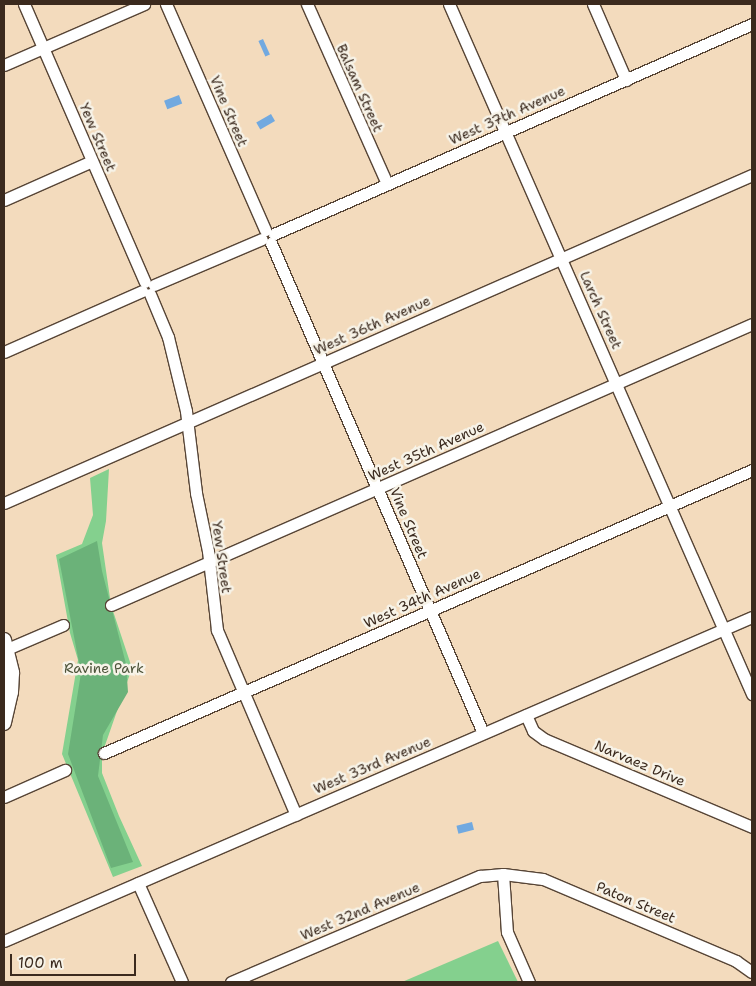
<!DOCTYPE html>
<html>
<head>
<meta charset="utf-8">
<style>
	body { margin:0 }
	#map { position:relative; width:756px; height:986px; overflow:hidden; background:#f3dbbd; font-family:"Shantell Sans",sans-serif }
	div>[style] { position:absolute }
	.green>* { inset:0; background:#84d08e }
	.forest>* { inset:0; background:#6bb279 }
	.water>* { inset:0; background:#71a9e0; transform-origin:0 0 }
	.roads { filter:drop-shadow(1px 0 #574536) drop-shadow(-1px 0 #574536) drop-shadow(0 1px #574536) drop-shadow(0 -1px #574536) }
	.minor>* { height:11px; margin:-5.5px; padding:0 5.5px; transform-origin:5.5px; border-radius:5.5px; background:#fff }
	.major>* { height:14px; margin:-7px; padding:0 7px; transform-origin:7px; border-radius:7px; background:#fff }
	span { translate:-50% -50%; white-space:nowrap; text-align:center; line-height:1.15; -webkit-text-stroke:5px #f7f3e8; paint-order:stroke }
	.street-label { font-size:14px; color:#3b2a1e }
	.park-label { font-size:14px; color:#4d543a }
	.frame { position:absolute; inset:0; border:5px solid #3b2a1e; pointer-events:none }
	.scale { position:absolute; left:10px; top:954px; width:126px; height:22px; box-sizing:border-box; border:2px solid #3b2a1e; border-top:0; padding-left:6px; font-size:15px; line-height:18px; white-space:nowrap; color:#3b2a1e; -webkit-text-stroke:4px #f7f3e8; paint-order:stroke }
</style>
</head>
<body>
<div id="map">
	<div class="green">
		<div style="clip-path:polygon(109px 469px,106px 521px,102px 543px,111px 605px,132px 668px,102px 754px,102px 773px,119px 816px,142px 866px,113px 877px,62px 754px,78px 660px,70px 633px,56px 555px,82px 544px,93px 515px,90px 478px)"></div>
		<div style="clip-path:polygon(498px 941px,518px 982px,402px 982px)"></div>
	</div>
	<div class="forest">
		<div style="clip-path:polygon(97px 541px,102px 571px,126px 664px,128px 692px,103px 735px,98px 776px,133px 862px,111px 868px,68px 754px,81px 673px,59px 559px)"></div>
	</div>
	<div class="water">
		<div style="left:263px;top:39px;width:17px;height:5px;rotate:66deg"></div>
		<div style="left:179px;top:95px;width:9px;height:16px;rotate:69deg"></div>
		<div style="left:271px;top:114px;width:8px;height:17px;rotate:60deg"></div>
		<div style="left:472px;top:822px;width:8px;height:16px;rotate:76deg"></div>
	</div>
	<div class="roads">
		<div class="minor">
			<div style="left:24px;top:4px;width:303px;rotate:66.5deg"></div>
			<div style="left:166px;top:4px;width:247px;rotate:66.3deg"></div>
			<div style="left:307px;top:4px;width:197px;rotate:66deg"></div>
			<div style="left:449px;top:4px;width:754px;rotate:66.29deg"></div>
			<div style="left:593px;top:4px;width:83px;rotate:66.5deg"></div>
			<div style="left:4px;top:65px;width:153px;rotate:-23.5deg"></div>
			<div style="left:4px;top:200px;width:96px;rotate:-23.9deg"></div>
			<div style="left:274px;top:234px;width:522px;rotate:-23.72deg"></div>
			<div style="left:271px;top:243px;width:534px;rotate:66.6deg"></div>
			<div style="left:154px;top:285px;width:117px;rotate:-23.1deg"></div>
			<div style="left:150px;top:294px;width:47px;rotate:67.3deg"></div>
			<div style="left:168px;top:337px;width:76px;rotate:76.3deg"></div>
			<div style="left:186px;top:411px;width:83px;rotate:83deg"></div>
			<div style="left:196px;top:493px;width:59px;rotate:78.3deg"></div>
			<div style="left:208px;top:551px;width:80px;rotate:83.5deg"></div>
			<div style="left:217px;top:630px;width:201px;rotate:66.9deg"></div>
			<div style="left:4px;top:352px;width:151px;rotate:-23.8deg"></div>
			<div style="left:4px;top:503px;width:817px;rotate:-23.68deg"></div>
			<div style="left:111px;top:605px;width:700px;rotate:-23.67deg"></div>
			<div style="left:7px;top:649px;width:61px;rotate:-23.2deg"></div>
			<div style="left:526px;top:715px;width:17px;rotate:66deg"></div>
			<div style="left:533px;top:731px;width:14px;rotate:36deg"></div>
			<div style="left:544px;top:739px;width:226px;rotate:22.9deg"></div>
			<div style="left:104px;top:753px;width:707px;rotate:-23.59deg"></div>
			<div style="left:4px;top:797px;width:67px;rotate:-23.9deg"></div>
			<div style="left:503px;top:874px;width:58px;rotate:86.1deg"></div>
			<div style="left:507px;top:932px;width:55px;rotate:66.3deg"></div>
			<div style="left:138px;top:883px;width:108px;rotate:66deg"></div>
			<div style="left:4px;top:941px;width:815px;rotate:-23.42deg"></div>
			<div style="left:231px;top:982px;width:271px;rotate:-23.1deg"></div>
			<div style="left:480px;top:876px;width:23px;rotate:-5deg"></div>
			<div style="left:503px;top:874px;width:40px;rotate:7.1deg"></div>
			<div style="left:543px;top:879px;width:210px;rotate:23deg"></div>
			<div style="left:736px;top:961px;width:19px;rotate:35deg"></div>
		</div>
		<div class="major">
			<div style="left:4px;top:640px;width:34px;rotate:76deg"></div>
			<div style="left:12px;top:673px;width:19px;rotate:93deg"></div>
			<div style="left:11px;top:692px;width:32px;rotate:103deg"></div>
		</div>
	</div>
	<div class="street-label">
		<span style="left:360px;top:88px;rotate:66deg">Balsam Street</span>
		<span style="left:229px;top:111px;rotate:67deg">Vine Street</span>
		<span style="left:507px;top:115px;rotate:-24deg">West 37th Avenue</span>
		<span style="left:98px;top:137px;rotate:67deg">Yew Street</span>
		<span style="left:601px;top:310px;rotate:66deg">Larch Street</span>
		<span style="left:372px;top:325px;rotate:-24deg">West 36th Avenue</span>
		<span style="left:426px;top:451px;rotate:-24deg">West 35th Avenue</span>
		<span style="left:409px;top:523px;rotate:67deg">Vine Street</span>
		<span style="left:222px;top:557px;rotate:82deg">Yew Street</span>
		<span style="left:422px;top:598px;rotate:-24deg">West 34th Avenue</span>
		<span style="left:640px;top:763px;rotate:23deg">Narvaez Drive</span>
		<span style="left:372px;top:765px;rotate:-23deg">West 33rd Avenue</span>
		<span style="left:636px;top:902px;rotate:23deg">Paton Street</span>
		<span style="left:360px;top:911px;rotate:-23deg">West 32nd Avenue</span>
	</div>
	<div class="park-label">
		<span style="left:104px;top:668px">Ravine Park</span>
	</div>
	<div class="frame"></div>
	<div class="scale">100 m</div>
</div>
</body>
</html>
